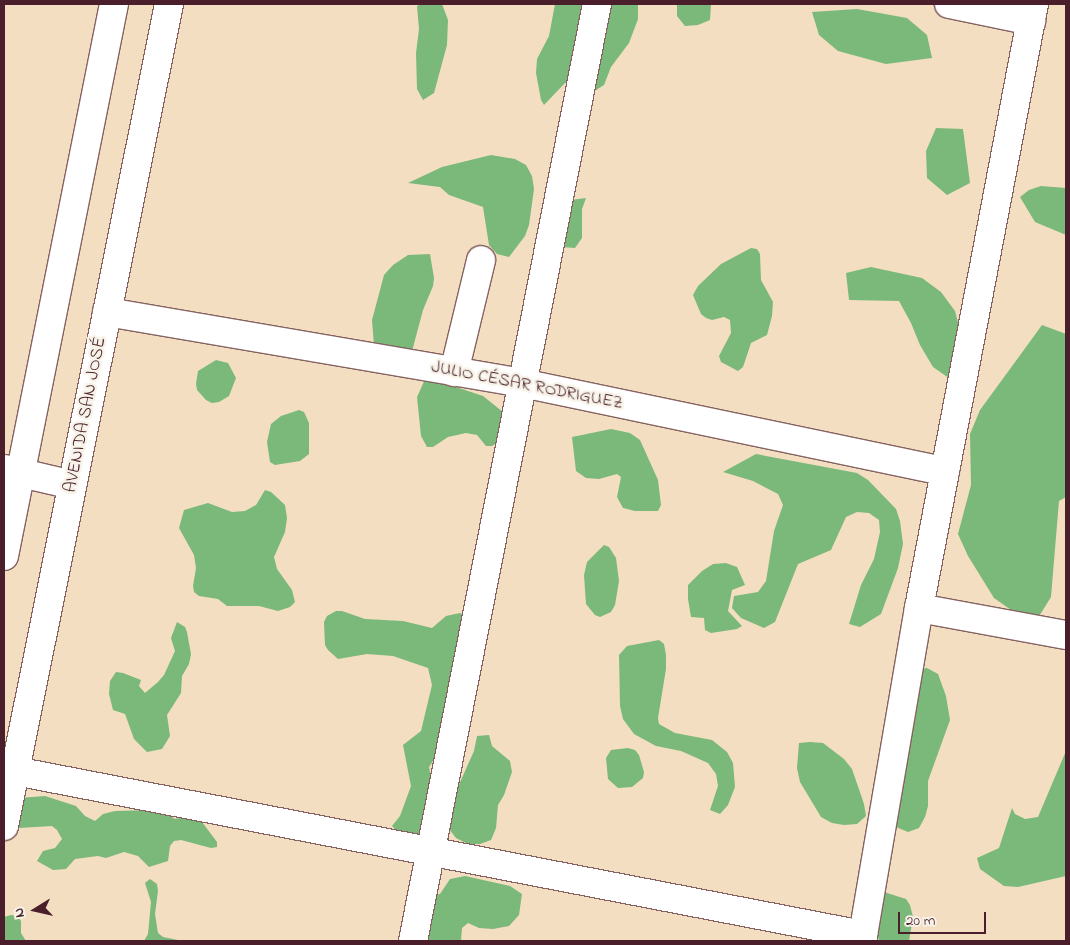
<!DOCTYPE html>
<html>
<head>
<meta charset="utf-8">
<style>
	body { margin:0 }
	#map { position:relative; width:1070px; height:945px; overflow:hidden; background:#f3dec2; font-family:"Indie Flower",sans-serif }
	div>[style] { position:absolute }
	.forest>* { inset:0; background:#7ab979 }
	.roads { filter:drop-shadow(1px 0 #856260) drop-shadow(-1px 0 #856260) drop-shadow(0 1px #856260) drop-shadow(0 -1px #856260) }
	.minor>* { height:28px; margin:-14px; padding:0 14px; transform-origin:14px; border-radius:14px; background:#fff }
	span { translate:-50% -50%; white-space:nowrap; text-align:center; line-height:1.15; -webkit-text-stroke:5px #f7f3e8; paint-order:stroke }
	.street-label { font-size:18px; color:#4a1f2b }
	.frame { position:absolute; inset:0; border:5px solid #4a1f2b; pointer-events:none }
	.north { position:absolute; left:10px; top:885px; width:50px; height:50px; -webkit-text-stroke:4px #f7f3e8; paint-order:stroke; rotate:260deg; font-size:14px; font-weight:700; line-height:20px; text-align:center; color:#4a1f2b }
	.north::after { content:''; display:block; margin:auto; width:18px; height:22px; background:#4a1f2b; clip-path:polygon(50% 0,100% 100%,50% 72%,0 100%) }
	.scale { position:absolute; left:898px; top:912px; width:88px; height:22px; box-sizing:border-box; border:2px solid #4a1f2b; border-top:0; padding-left:6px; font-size:15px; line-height:18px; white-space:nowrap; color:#4a1f2b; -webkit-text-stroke:4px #f7f3e8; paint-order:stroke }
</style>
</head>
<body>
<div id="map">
	<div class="forest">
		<div style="clip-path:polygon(421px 4px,442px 4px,448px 20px,447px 45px,434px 93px,423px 100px,417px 89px,416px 53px,419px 29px,417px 6px)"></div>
		<div style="clip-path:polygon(555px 4px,638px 4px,638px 19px,629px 43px,611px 67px,604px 85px,593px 92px,571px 83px,565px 83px,544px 105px,541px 100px,536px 73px,537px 59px,549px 36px)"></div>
		<div style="clip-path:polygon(677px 4px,711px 4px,710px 20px,698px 25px,685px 26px,677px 16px)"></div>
		<div style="clip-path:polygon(857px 9px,907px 18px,927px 35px,932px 58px,886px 64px,838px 51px,819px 35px,812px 12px)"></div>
		<div style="clip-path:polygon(936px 128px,963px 129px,970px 183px,947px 195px,927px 178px,926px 151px)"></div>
		<div style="clip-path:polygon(491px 155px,515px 159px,526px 165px,532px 176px,534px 189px,529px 225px,525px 236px,509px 257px,497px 254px,489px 245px,483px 207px,449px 195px,440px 187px,408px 183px,442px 167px)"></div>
		<div style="clip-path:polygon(1041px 186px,1066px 188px,1066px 235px,1035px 222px,1020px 197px,1029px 190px)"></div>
		<div style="clip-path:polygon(586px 198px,582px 209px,582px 238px,575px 248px,562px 247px,564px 201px)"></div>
		<div style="clip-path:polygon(751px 248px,757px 249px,760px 254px,761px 280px,773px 302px,772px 316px,767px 335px,751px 343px,743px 367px,738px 371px,721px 362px,719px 356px,731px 333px,730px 320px,724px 317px,712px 320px,706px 318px,701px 314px,693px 295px,698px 286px,721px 264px)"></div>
		<div style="clip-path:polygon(430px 254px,434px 278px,433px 286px,423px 310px,411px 355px,374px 346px,372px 320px,384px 275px,393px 265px,408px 255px)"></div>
		<div style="clip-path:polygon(871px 267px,922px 278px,941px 292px,955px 311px,961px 334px,953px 381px,933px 367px,920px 345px,911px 323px,899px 301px,849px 300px,846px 273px)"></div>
		<div style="clip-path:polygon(1042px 325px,1066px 334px,1066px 497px,1059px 501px,1051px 597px,1038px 618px,1014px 612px,994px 598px,968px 556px,958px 534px,971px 485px,970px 434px,980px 410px)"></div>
		<div style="clip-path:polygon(216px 360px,228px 363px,236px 378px,229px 396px,219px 402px,212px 403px,206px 400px,197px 390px,196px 384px,198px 371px)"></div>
		<div style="clip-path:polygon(426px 377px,483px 396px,503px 412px,497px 443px,492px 446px,486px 446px,477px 435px,466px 433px,448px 437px,433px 447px,427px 447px,421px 436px,417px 397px)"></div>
		<div style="clip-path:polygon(299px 410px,304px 412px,309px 423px,309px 454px,300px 461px,275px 465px,270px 462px,267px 442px,271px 424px,281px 416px)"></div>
		<div style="clip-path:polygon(611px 429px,630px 433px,640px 440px,658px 480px,661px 505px,658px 511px,635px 511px,623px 508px,617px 497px,621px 477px,617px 474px,599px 479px,586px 478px,576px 471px,572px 437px)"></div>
		<div style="clip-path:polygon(756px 454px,857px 473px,868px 480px,896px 509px,900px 521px,903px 544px,898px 568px,881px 614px,860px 627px,849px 624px,861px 585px,874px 559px,880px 532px,879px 520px,869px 513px,857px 512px,846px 517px,831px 550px,798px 564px,775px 622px,764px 628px,741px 618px,732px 608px,734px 596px,758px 592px,766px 581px,774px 531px,783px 505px,778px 494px,753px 481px,723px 472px)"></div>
		<div style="clip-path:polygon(265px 490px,271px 492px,285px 505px,287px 518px,285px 532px,274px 557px,277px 569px,292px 590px,295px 602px,290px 607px,278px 611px,259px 606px,227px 606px,218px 599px,199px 596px,194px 592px,193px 586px,196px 568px,194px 555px,179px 528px,184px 510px,208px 503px,232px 512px,245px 511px,256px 505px)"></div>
		<div style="clip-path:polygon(604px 545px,609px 547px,616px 558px,619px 581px,615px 605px,611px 612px,600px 617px,595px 615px,586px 604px,584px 575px,587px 562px)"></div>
		<div style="clip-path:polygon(726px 563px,737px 567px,745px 585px,732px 590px,728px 611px,742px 626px,737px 629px,711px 633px,705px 630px,704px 618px,691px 617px,688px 599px,688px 585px,702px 571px,713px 564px)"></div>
		<div style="clip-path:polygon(336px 611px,342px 611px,365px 619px,403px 621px,432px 628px,446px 616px,460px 613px,465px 616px,435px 758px,429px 767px,437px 806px,435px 826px,407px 842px,392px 826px,400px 816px,411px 786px,403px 745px,421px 731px,432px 685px,428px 668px,393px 656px,367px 654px,338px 659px,328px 650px,325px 645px,324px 622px,327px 616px)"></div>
		<div style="clip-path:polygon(177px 622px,185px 627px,187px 632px,191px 654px,189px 664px,182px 676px,181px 693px,167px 715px,170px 736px,162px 749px,147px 752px,134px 739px,125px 714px,113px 710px,109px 694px,110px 681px,116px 672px,123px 673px,141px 680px,139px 686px,145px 693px,158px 682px,164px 675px,175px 651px,171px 638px)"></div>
		<div style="clip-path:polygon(659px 640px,664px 644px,666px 655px,666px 669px,658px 718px,659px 724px,675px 733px,712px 740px,727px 752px,733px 763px,735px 787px,728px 805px,720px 814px,710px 810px,718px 786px,716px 774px,708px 763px,681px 751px,656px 746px,634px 734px,623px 719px,620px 706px,619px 655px,627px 646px)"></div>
		<div style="clip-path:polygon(927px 668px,938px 674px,946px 696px,950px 720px,928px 781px,928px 806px,925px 817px,919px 828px,908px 832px,896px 827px,894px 815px,915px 670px)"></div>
		<div style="clip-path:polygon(489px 735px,492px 746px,510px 761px,512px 772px,504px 795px,498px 805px,496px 828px,491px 840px,480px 844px,468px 844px,456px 838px,449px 829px,457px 789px,474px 751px,477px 736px)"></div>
		<div style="clip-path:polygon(810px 742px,823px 743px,844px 759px,852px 769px,864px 804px,866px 816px,857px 824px,844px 825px,832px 823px,821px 817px,800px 782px,797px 768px,799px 743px)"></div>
		<div style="clip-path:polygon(628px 748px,635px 750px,639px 755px,644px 772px,643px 778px,632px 787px,618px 788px,608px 779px,606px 758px,611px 750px)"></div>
		<div style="clip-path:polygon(1066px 751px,1066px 876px,1018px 887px,1004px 886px,980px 869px,977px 858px,999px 848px,1012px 808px,1015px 814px,1025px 819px,1038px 817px)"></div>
		<div style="clip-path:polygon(45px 796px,76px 806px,85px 816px,95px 821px,103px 814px,115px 811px,153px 810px,167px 814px,175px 819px,196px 814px,217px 842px,217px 847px,211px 848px,181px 840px,174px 841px,170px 846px,168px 861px,149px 867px,138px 856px,124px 852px,106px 858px,98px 856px,75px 859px,66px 869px,53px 870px,37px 861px,43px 851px,55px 848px,62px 839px,57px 830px,52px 826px,19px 828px,9px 806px,19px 798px)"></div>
		<div style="clip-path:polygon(465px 876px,510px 886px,522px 894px,519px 915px,509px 926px,493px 929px,479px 928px,468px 923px,462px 928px,461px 941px,420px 941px,426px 897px,440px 894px,450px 879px)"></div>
		<div style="clip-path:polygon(150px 879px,157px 884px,158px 891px,155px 914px,158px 933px,163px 937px,183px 941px,144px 941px,148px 934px,151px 902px,145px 883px)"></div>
		<div style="clip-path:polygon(884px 892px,906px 899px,910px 905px,913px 917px,909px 941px,880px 941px,878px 938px,874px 915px)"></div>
		<div style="clip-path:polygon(11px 915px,17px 916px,21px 921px,21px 933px,26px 941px,4px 941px,4px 917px)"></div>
	</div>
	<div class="roads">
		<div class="minor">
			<div style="left:949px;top:4px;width:84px;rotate:11.7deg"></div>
			<div style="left:107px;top:312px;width:421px;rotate:9.7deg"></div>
			<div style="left:522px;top:383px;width:432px;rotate:11.8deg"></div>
			<div style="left:454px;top:372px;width:115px;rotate:-76.4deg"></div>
			<div style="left:4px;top:469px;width:70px;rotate:13.2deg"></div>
			<div style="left:4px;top:556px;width:563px;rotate:-78.73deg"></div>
			<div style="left:919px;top:608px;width:149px;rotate:10.4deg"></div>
			<div style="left:15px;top:771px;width:864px;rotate:10.95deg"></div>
			<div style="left:4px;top:826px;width:838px;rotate:-78.65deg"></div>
			<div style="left:413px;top:941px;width:955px;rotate:-78.89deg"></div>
			<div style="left:862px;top:941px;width:338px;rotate:-80.3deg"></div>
			<div style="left:919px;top:608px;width:615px;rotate:-79.22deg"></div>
		</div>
	</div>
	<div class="street-label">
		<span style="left:527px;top:386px;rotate:11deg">JULIO CÉSAR RODRIGUEZ</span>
		<span style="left:86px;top:415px;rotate:-79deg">AVENIDA SAN JOSÉ</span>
	</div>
	<div class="frame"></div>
	<div class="north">N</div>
	<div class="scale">20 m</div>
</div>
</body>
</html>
